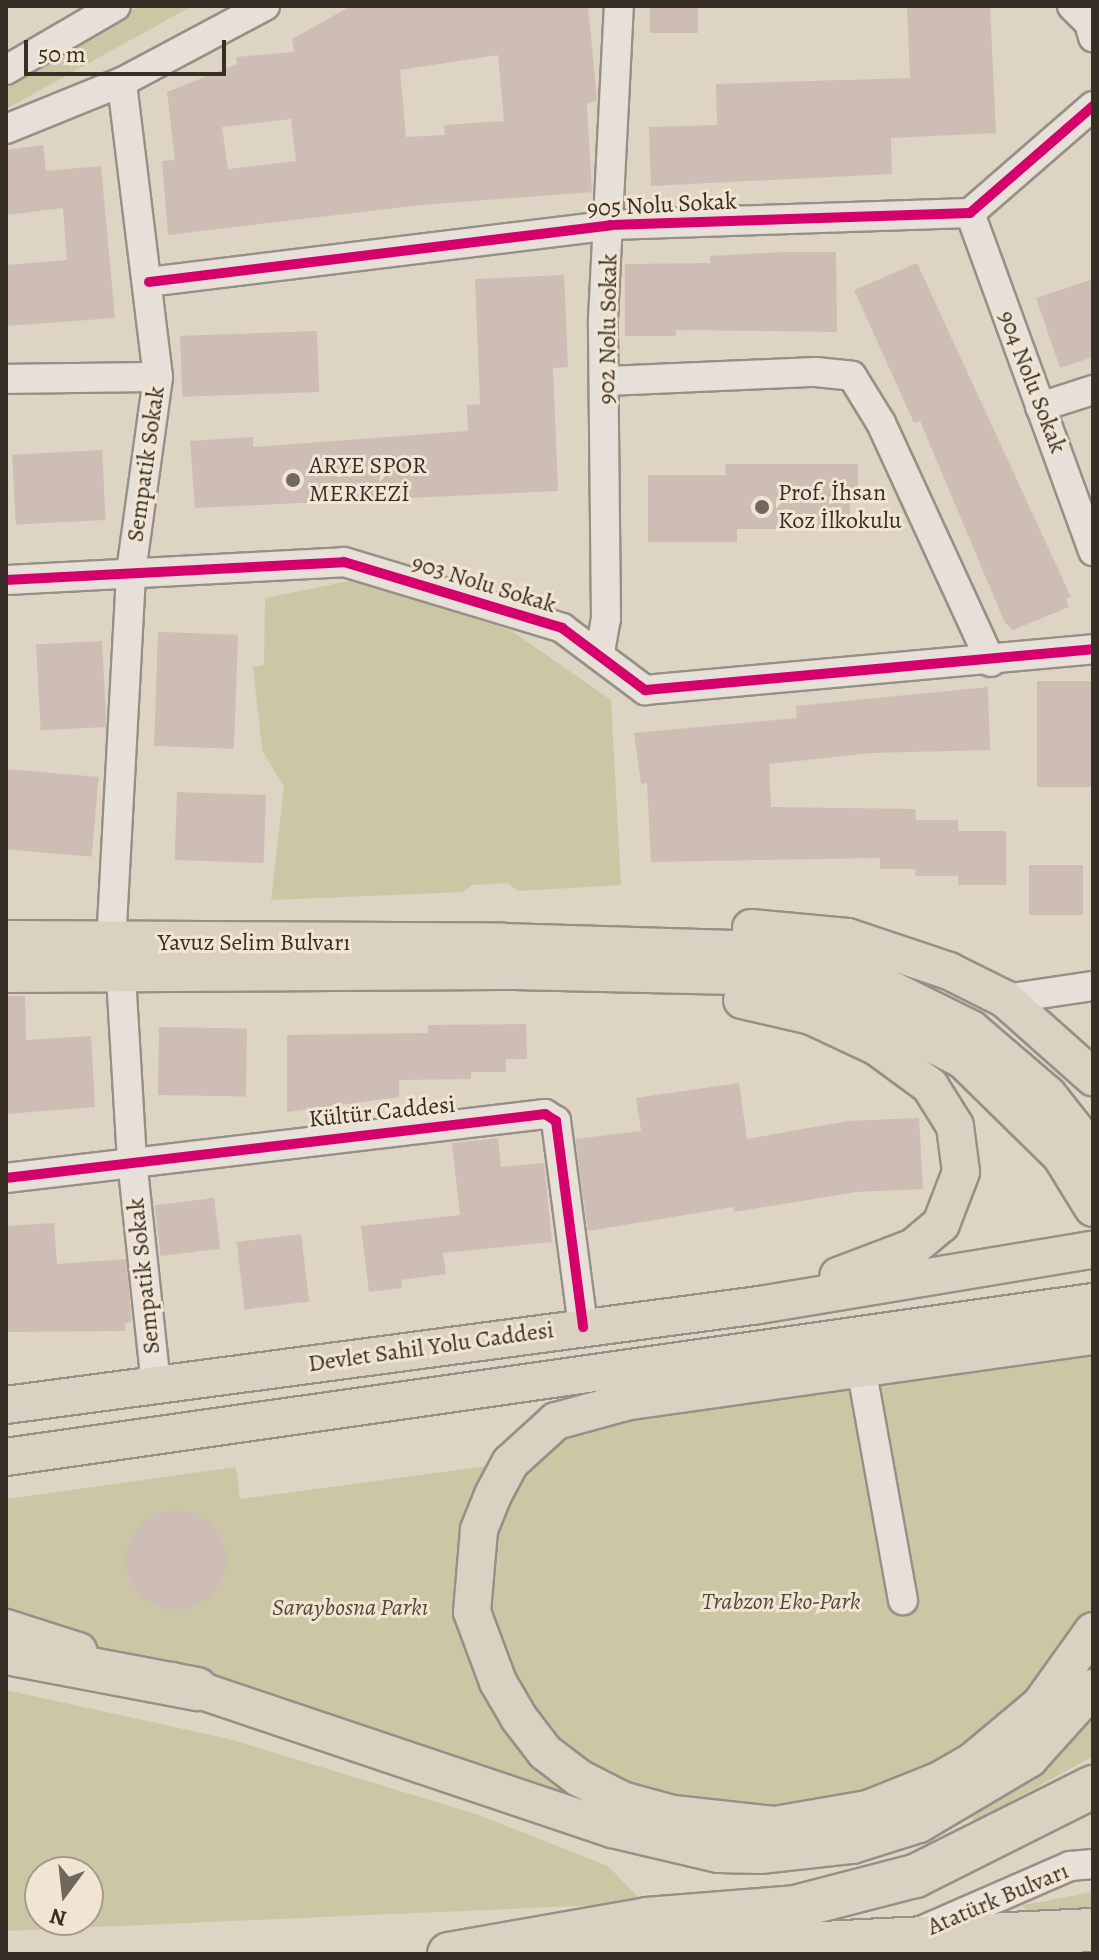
<!DOCTYPE html>
<html>
<head>
<meta charset="utf-8">
<style>
	body { margin:0 }
	#map { position:relative; width:1099px; height:1960px; overflow:hidden; background:#ded4c4; font-family:Alegreya,serif }
	div>[style] { position:absolute }
	.green>* { inset:0; background:#cbc7a5 }
	.building>* { inset:0; background:#cebdb4; transform-origin:0 0 }
	.round { border-radius:50% }
	.roads { filter:drop-shadow(2px 0 #969086) drop-shadow(-2px 0 #969086) drop-shadow(0 2px #969086) drop-shadow(0 -2px #969086) }
	.minor>* { height:28px; margin:-14px; padding:0 14px; transform-origin:14px; border-radius:14px; background:#e6e0d8 }
	.major>* { height:36px; margin:-18px; padding:0 18px; transform-origin:18px; border-radius:18px; background:#dad1c3 }
	.highway>* { height:42px; margin:-21px; padding:0 21px; transform-origin:21px; border-radius:21px; background:#dad1c3 }
	.cycleway>* { height:10px; margin:-5px; padding:0 5px; transform-origin:5px; border-radius:5px; background:#d6006c }
	.dots>* { width:22px; height:22px; translate:-50% -50%; box-sizing:border-box; border:4px solid #f1e4d2; border-radius:50% }
	span { translate:-50% -50%; white-space:nowrap; text-align:center; line-height:1.15; -webkit-text-stroke:6px #f1e4d2; paint-order:stroke }
	.street-label { font-size:24px; color:#372e26 }
	.poi-label { font-size:24px; color:#372e26 }
	.left { translate:0 -50%; text-align:left }
	.park-label { font-size:24px; color:#514a3a; font-style:italic }
	.frame { position:absolute; inset:0; border:8px solid #372e26; pointer-events:none }
	.north { position:absolute; left:24px; top:1856px; width:80px; height:80px; box-sizing:border-box; background:#f1e4d2; border:2px solid #a79b8d; border-radius:50%; rotate:195deg; font-size:22px; font-weight:700; line-height:32px; text-align:center; color:#372e26 }
	.north::after { content:''; display:block; margin:auto; width:28px; height:36px; background:#71685d; clip-path:polygon(50% 0,100% 100%,50% 72%,0 100%) }
	.scale { position:absolute; left:24px; top:40px; width:202px; height:36px; box-sizing:border-box; border:4px solid #372e26; border-top:0; padding-left:10px; font-size:24px; line-height:28px; white-space:nowrap; color:#372e26; -webkit-text-stroke:6px #f1e4d2; paint-order:stroke }
</style>
</head>
<body>
<div id="map">
	<div class="green">
		<div style="clip-path:polygon(139px 6px,192px 6px,6px 109px,6px 88px)"></div>
		<div style="clip-path:polygon(354px 580px,512px 631px,611px 700px,621px 885px,519px 891px,507px 883px,473px 885px,462px 892px,271px 900px,284px 787px,262px 750px,253px 667px,264px 665px,265px 598px)"></div>
		<div style="clip-path:polygon(1093px 1344px,1093px 1756px,974px 1822px,953px 1772px,724px 1823px,548px 1756px,583px 1800px,6px 1628px,6px 1499px,236px 1467px,240px 1499px,510px 1463px,556px 1421px)"></div>
		<div style="clip-path:polygon(evenodd,6px 1690px,229px 1739px,476px 1814px,608px 1866px,644px 1903px,6px 1931px,6px 1690px,40px 1872px,88px 1872px,88px 1920px,40px 1920px,40px 1872px)"></div>
		<div style="clip-path:polygon(1093px 1892px,1093px 1908px,1028px 1912px,1023px 1905px)"></div>
	</div>
	<div class="building">
		<div style="clip-path:polygon(evenodd,351px 6px,588px 6px,597px 100px,587px 104px,592px 192px,421px 205px,168px 235px,162px 161px,175px 160px,167px 92px,237px 64px,236px 57px,294px 52px,292px 39px,351px 6px,498px 55px,504px 121px,444px 125px,445px 135px,406px 137px,400px 70px,498px 55px,351px 6px,291px 119px,296px 161px,228px 169px,222px 127px,291px 119px)"></div>
		<div style="left:650px;top:6px;width:48px;height:27px"></div>
		<div style="clip-path:polygon(907px 6px,990px 6px,996px 133px,891px 138px,892px 174px,651px 186px,649px 127px,717px 125px,716px 84px,910px 78px)"></div>
		<div style="clip-path:polygon(43px 145px,46px 171px,101px 166px,115px 318px,6px 326px,6px 265px,67px 260px,63px 208px,6px 215px,6px 150px)"></div>
		<div style="clip-path:polygon(785px 252px,836px 252px,837px 332px,676px 330px,676px 336px,625px 336px,625px 264px,710px 263px,710px 256px)"></div>
		<div style="clip-path:polygon(917px 263px,1071px 597px,1066px 599px,1069px 607px,1013px 630px,1005px 623px,920px 421px,914px 423px,854px 290px)"></div>
		<div style="clip-path:polygon(564px 275px,568px 367px,553px 368px,558px 491px,195px 508px,190px 441px,253px 437px,253px 447px,468px 431px,467px 405px,480px 404px,475px 279px)"></div>
		<div style="clip-path:polygon(1093px 279px,1093px 357px,1060px 368px,1036px 298px)"></div>
		<div style="left:317px;top:331px;width:61px;height:137px;rotate:88deg"></div>
		<div style="left:102px;top:450px;width:70px;height:90px;rotate:87deg"></div>
		<div style="clip-path:polygon(725px 464px,858px 464px,858px 491px,850px 491px,850px 529px,737px 529px,737px 542px,648px 542px,648px 475px,726px 475px)"></div>
		<div style="left:158px;top:632px;width:80px;height:114px;rotate:2deg"></div>
		<div style="left:102px;top:641px;width:86px;height:66px;rotate:87deg"></div>
		<div style="left:1037px;top:681px;width:55px;height:106px"></div>
		<div style="clip-path:polygon(988px 687px,990px 750px,872px 753px,769px 764px,771px 807px,915px 809px,916px 820px,958px 820px,958px 831px,1006px 831px,1006px 885px,958px 885px,958px 876px,915px 876px,916px 869px,880px 869px,880px 858px,651px 862px,647px 783px,641px 784px,634px 733px,797px 718px,796px 706px)"></div>
		<div style="left:6px;top:769px;width:93px;height:80px;rotate:5deg"></div>
		<div style="left:177px;top:792px;width:89px;height:68px;rotate:2deg"></div>
		<div style="left:1029px;top:865px;width:54px;height:50px"></div>
		<div style="clip-path:polygon(6px 996px,25px 996px,26px 1040px,91px 1036px,95px 1107px,6px 1114px)"></div>
		<div style="clip-path:polygon(526px 1024px,527px 1059px,506px 1059px,506px 1072px,471px 1072px,471px 1079px,399px 1080px,399px 1097px,287px 1112px,287px 1035px,428px 1033px,428px 1025px)"></div>
		<div style="left:159px;top:1027px;width:88px;height:68px;rotate:1deg"></div>
		<div style="clip-path:polygon(739px 1083px,747px 1139px,848px 1121px,919px 1118px,923px 1189px,856px 1192px,734px 1212px,733px 1207px,588px 1231px,575px 1139px,641px 1131px,636px 1098px)"></div>
		<div style="clip-path:polygon(498px 1138px,501px 1167px,544px 1163px,552px 1242px,443px 1253px,446px 1274px,401px 1280px,402px 1288px,369px 1292px,361px 1226px,460px 1215px,452px 1143px)"></div>
		<div style="left:214px;top:1198px;width:51px;height:60px;rotate:83deg"></div>
		<div style="clip-path:polygon(54px 1223px,57px 1264px,126px 1259px,132px 1322px,125px 1323px,125px 1331px,6px 1332px,6px 1226px)"></div>
		<div style="left:301px;top:1234px;width:68px;height:65px;rotate:83deg"></div>
		<div class="round" style="left:126px;top:1510px;width:100px;height:100px"></div>
	</div>
	<div class="roads">
		<div class="minor">
			<div style="left:1072px;top:6px;width:24px;rotate:45deg"></div>
			<div style="left:1089px;top:23px;width:15px;rotate:74deg"></div>
			<div style="left:6px;top:70px;width:127px;rotate:-30.2deg"></div>
			<div style="left:6px;top:129px;width:125px;rotate:-22.1deg"></div>
			<div style="left:122px;top:82px;width:162px;rotate:-28deg"></div>
			<div style="left:970px;top:213px;width:360px;rotate:70deg"></div>
			<div style="left:149px;top:282px;width:465px;rotate:-7deg"></div>
			<div style="left:610px;top:225px;width:360px;rotate:-1.9deg"></div>
			<div style="left:970px;top:213px;width:163px;rotate:-41deg"></div>
			<div style="left:6px;top:379px;width:152px;rotate:-0.8deg"></div>
			<div style="left:607px;top:381px;width:209px;rotate:-2.5deg"></div>
			<div style="left:816px;top:372px;width:36px;rotate:6deg"></div>
			<div style="left:852px;top:376px;width:55px;rotate:58.3deg"></div>
			<div style="left:881px;top:423px;width:263px;rotate:65.3deg"></div>
			<div style="left:1040px;top:407px;width:56px;rotate:-17.8deg"></div>
			<div style="left:6px;top:580px;width:338px;rotate:-3deg"></div>
			<div style="left:344px;top:562px;width:228px;rotate:16.8deg"></div>
			<div style="left:562px;top:628px;width:104px;rotate:36.8deg"></div>
			<div style="left:645px;top:690px;width:450px;rotate:-5.2deg"></div>
			<div style="left:600px;top:652px;width:34px;rotate:-80deg"></div>
			<div style="left:606px;top:619px;width:300px;rotate:-90.6deg"></div>
			<div style="left:603px;top:319px;width:313px;rotate:-87.1deg"></div>
			<div style="left:111px;top:944px;width:373px;rotate:-86.9deg"></div>
			<div style="left:131px;top:572px;width:197px;rotate:-82.1deg"></div>
			<div style="left:158px;top:377px;width:297px;rotate:-97deg"></div>
			<div style="left:121px;top:976px;width:184px;rotate:86.6deg"></div>
			<div style="left:132px;top:1160px;width:225px;rotate:83.9deg"></div>
			<div style="left:1005px;top:999px;width:89px;rotate:-8.4deg"></div>
			<div style="left:6px;top:1178px;width:543px;rotate:-6.77deg"></div>
			<div style="left:545px;top:1114px;width:13px;rotate:32deg"></div>
			<div style="left:556px;top:1121px;width:208px;rotate:82.5deg"></div>
			<div style="left:861px;top:1367px;width:237px;rotate:79.8deg"></div>
			<div style="left:923px;top:1930px;width:160px;rotate:-23.5deg"></div>
			<div style="left:1070px;top:1866px;width:23px;rotate:-5deg"></div>
		</div>
		<div class="major">
			<div style="left:751px;top:928px;width:97px;rotate:5.3deg"></div>
			<div style="left:848px;top:937px;width:107px;rotate:18.6deg"></div>
			<div style="left:949px;top:971px;width:63px;rotate:26.6deg"></div>
			<div style="left:1005px;top:999px;width:118px;rotate:41.6deg"></div>
			<div style="left:6px;top:939px;width:496px;rotate:0.3deg"></div>
			<div style="left:502px;top:942px;width:232px;rotate:1.7deg"></div>
			<div style="left:734px;top:949px;width:64px;rotate:7.2deg"></div>
			<div style="left:797px;top:957px;width:87px;rotate:18deg"></div>
			<div style="left:880px;top:984px;width:102px;rotate:26.3deg"></div>
			<div style="left:971px;top:1029px;width:101px;rotate:40.6deg"></div>
			<div style="left:1048px;top:1095px;width:73px;rotate:51.7deg"></div>
			<div style="left:6px;top:974px;width:508px;rotate:-0.34deg"></div>
			<div style="left:514px;top:971px;width:222px;rotate:1.3deg"></div>
			<div style="left:736px;top:976px;width:62px;rotate:9.3deg"></div>
			<div style="left:797px;top:986px;width:63px;rotate:17.6deg"></div>
			<div style="left:857px;top:1005px;width:119px;rotate:27.4deg"></div>
			<div style="left:963px;top:1060px;width:137px;rotate:44.4deg"></div>
			<div style="left:1061px;top:1156px;width:61px;rotate:58.4deg"></div>
			<div style="left:742px;top:1000px;width:71px;rotate:13.1deg"></div>
			<div style="left:811px;top:1016px;width:73px;rotate:25.2deg"></div>
			<div style="left:877px;top:1047px;width:66px;rotate:36.3deg"></div>
			<div style="left:930px;top:1086px;width:47px;rotate:58deg"></div>
			<div style="left:955px;top:1126px;width:46px;rotate:82.6deg"></div>
			<div style="left:961px;top:1172px;width:56px;rotate:111deg"></div>
			<div style="left:941px;top:1224px;width:35px;rotate:140deg"></div>
			<div style="left:914px;top:1247px;width:81px;rotate:159.1deg"></div>
			<div style="left:1093px;top:1336px;width:472px;rotate:172deg"></div>
			<div style="left:626px;top:1402px;width:73px;rotate:164.8deg"></div>
			<div style="left:556px;top:1421px;width:62px;rotate:137.6deg"></div>
			<div style="left:510px;top:1463px;width:36px;rotate:118deg"></div>
			<div style="left:493px;top:1495px;width:38px;rotate:112deg"></div>
			<div style="left:479px;top:1530px;width:82px;rotate:94.9deg"></div>
			<div style="left:472px;top:1612px;width:75px;rotate:69.6deg"></div>
			<div style="left:498px;top:1682px;width:42px;rotate:59.7deg"></div>
			<div style="left:519px;top:1718px;width:43px;rotate:52.6deg"></div>
			<div style="left:545px;top:1752px;width:43px;rotate:37.4deg"></div>
			<div style="left:579px;top:1778px;width:48px;rotate:27.1deg"></div>
			<div style="left:622px;top:1800px;width:53px;rotate:15.4deg"></div>
			<div style="left:673px;top:1814px;width:103px;rotate:6.2deg"></div>
			<div style="left:775px;top:1825px;width:94px;rotate:-9.8deg"></div>
			<div style="left:868px;top:1809px;width:78px;rotate:-21.9deg"></div>
			<div style="left:940px;top:1780px;width:39px;rotate:-30deg"></div>
			<div style="left:974px;top:1760px;width:86px;rotate:-39.8deg"></div>
			<div style="left:1040px;top:1705px;width:91px;rotate:-54.4deg"></div>
			<div style="left:6px;top:1405px;width:760px;rotate:-7.56deg"></div>
			<div style="left:759px;top:1305px;width:338px;rotate:-9.4deg"></div>
			<div style="left:6px;top:1457px;width:1098px;rotate:-8.12deg"></div>
			<div style="left:6px;top:1628px;width:76px;rotate:17.7deg"></div>
			<div style="left:172px;top:1681px;width:464px;rotate:18.6deg"></div>
			<div style="left:612px;top:1829px;width:110px;rotate:13.2deg"></div>
			<div style="left:719px;top:1854px;width:41px;rotate:1.4deg"></div>
			<div style="left:760px;top:1855px;width:93px;rotate:-6.2deg"></div>
			<div style="left:852px;top:1845px;width:70px;rotate:-17.4deg"></div>
			<div style="left:919px;top:1824px;width:128px;rotate:-30.6deg"></div>
			<div style="left:1029px;top:1759px;width:96px;rotate:-48deg"></div>
		</div>
		<div class="highway">
			<div style="left:6px;top:1653px;width:194px;rotate:10.7deg"></div>
			<div style="left:449px;top:1954px;width:201px;rotate:-10deg"></div>
			<div style="left:647px;top:1919px;width:148px;rotate:-4.6deg"></div>
			<div style="left:795px;top:1907px;width:124px;rotate:-14.5deg"></div>
			<div style="left:915px;top:1876px;width:199px;rotate:-26.6deg"></div>
			<div style="left:593px;top:1954px;width:501px;rotate:-2.75deg"></div>
		</div>
	</div>
	<div class="cycleway">
		<div style="left:149px;top:282px;width:465px;rotate:-7deg"></div>
		<div style="left:610px;top:225px;width:360px;rotate:-1.9deg"></div>
		<div style="left:970px;top:213px;width:163px;rotate:-41deg"></div>
		<div style="left:6px;top:580px;width:338px;rotate:-3deg"></div>
		<div style="left:344px;top:562px;width:228px;rotate:16.8deg"></div>
		<div style="left:562px;top:628px;width:104px;rotate:36.8deg"></div>
		<div style="left:645px;top:690px;width:450px;rotate:-5.2deg"></div>
		<div style="left:6px;top:1178px;width:543px;rotate:-6.77deg"></div>
		<div style="left:545px;top:1114px;width:13px;rotate:32deg"></div>
		<div style="left:556px;top:1121px;width:208px;rotate:82.5deg"></div>
	</div>
	<div class="dots">
		<div style="left:293px;top:480px;background:#71685d"></div>
		<div style="left:762px;top:507px;background:#71685d"></div>
	</div>
	<div class="street-label">
		<span style="left:662px;top:205px;rotate:-3deg">905 Nolu Sokak</span>
		<span style="left:608px;top:329px;rotate:-89deg">902 Nolu Sokak</span>
		<span style="left:1032px;top:382px;rotate:69deg">904 Nolu Sokak</span>
		<span style="left:146px;top:464px;rotate:-82deg">Sempatik Sokak</span>
		<span style="left:484px;top:584px;rotate:17deg">903 Nolu Sokak</span>
		<span style="left:254px;top:943px">Yavuz Selim Bulvarı</span>
		<span style="left:382px;top:1112px;rotate:-6deg">Kültür Caddesi</span>
		<span style="left:144px;top:1276px;rotate:-96deg">Sempatik Sokak</span>
		<span style="left:431px;top:1347px;rotate:-8deg">Devlet Sahil Yolu Caddesi</span>
		<span style="left:998px;top:1899px;rotate:-23deg">Atatürk Bulvarı</span>
	</div>
	<div class="poi-label">
		<span class="left" style="left:309px;top:480px">ARYE SPOR<br>MERKEZİ</span>
		<span class="left" style="left:778px;top:507px">Prof. İhsan<br>Koz İlkokulu</span>
	</div>
	<div class="park-label">
		<span style="left:781px;top:1602px">Trabzon Eko-Park</span>
		<span style="left:350px;top:1608px">Saraybosna Parkı</span>
	</div>
	<div class="frame"></div>
	<div class="north">N</div>
	<div class="scale">50 m</div>
</div>
</body>
</html>
